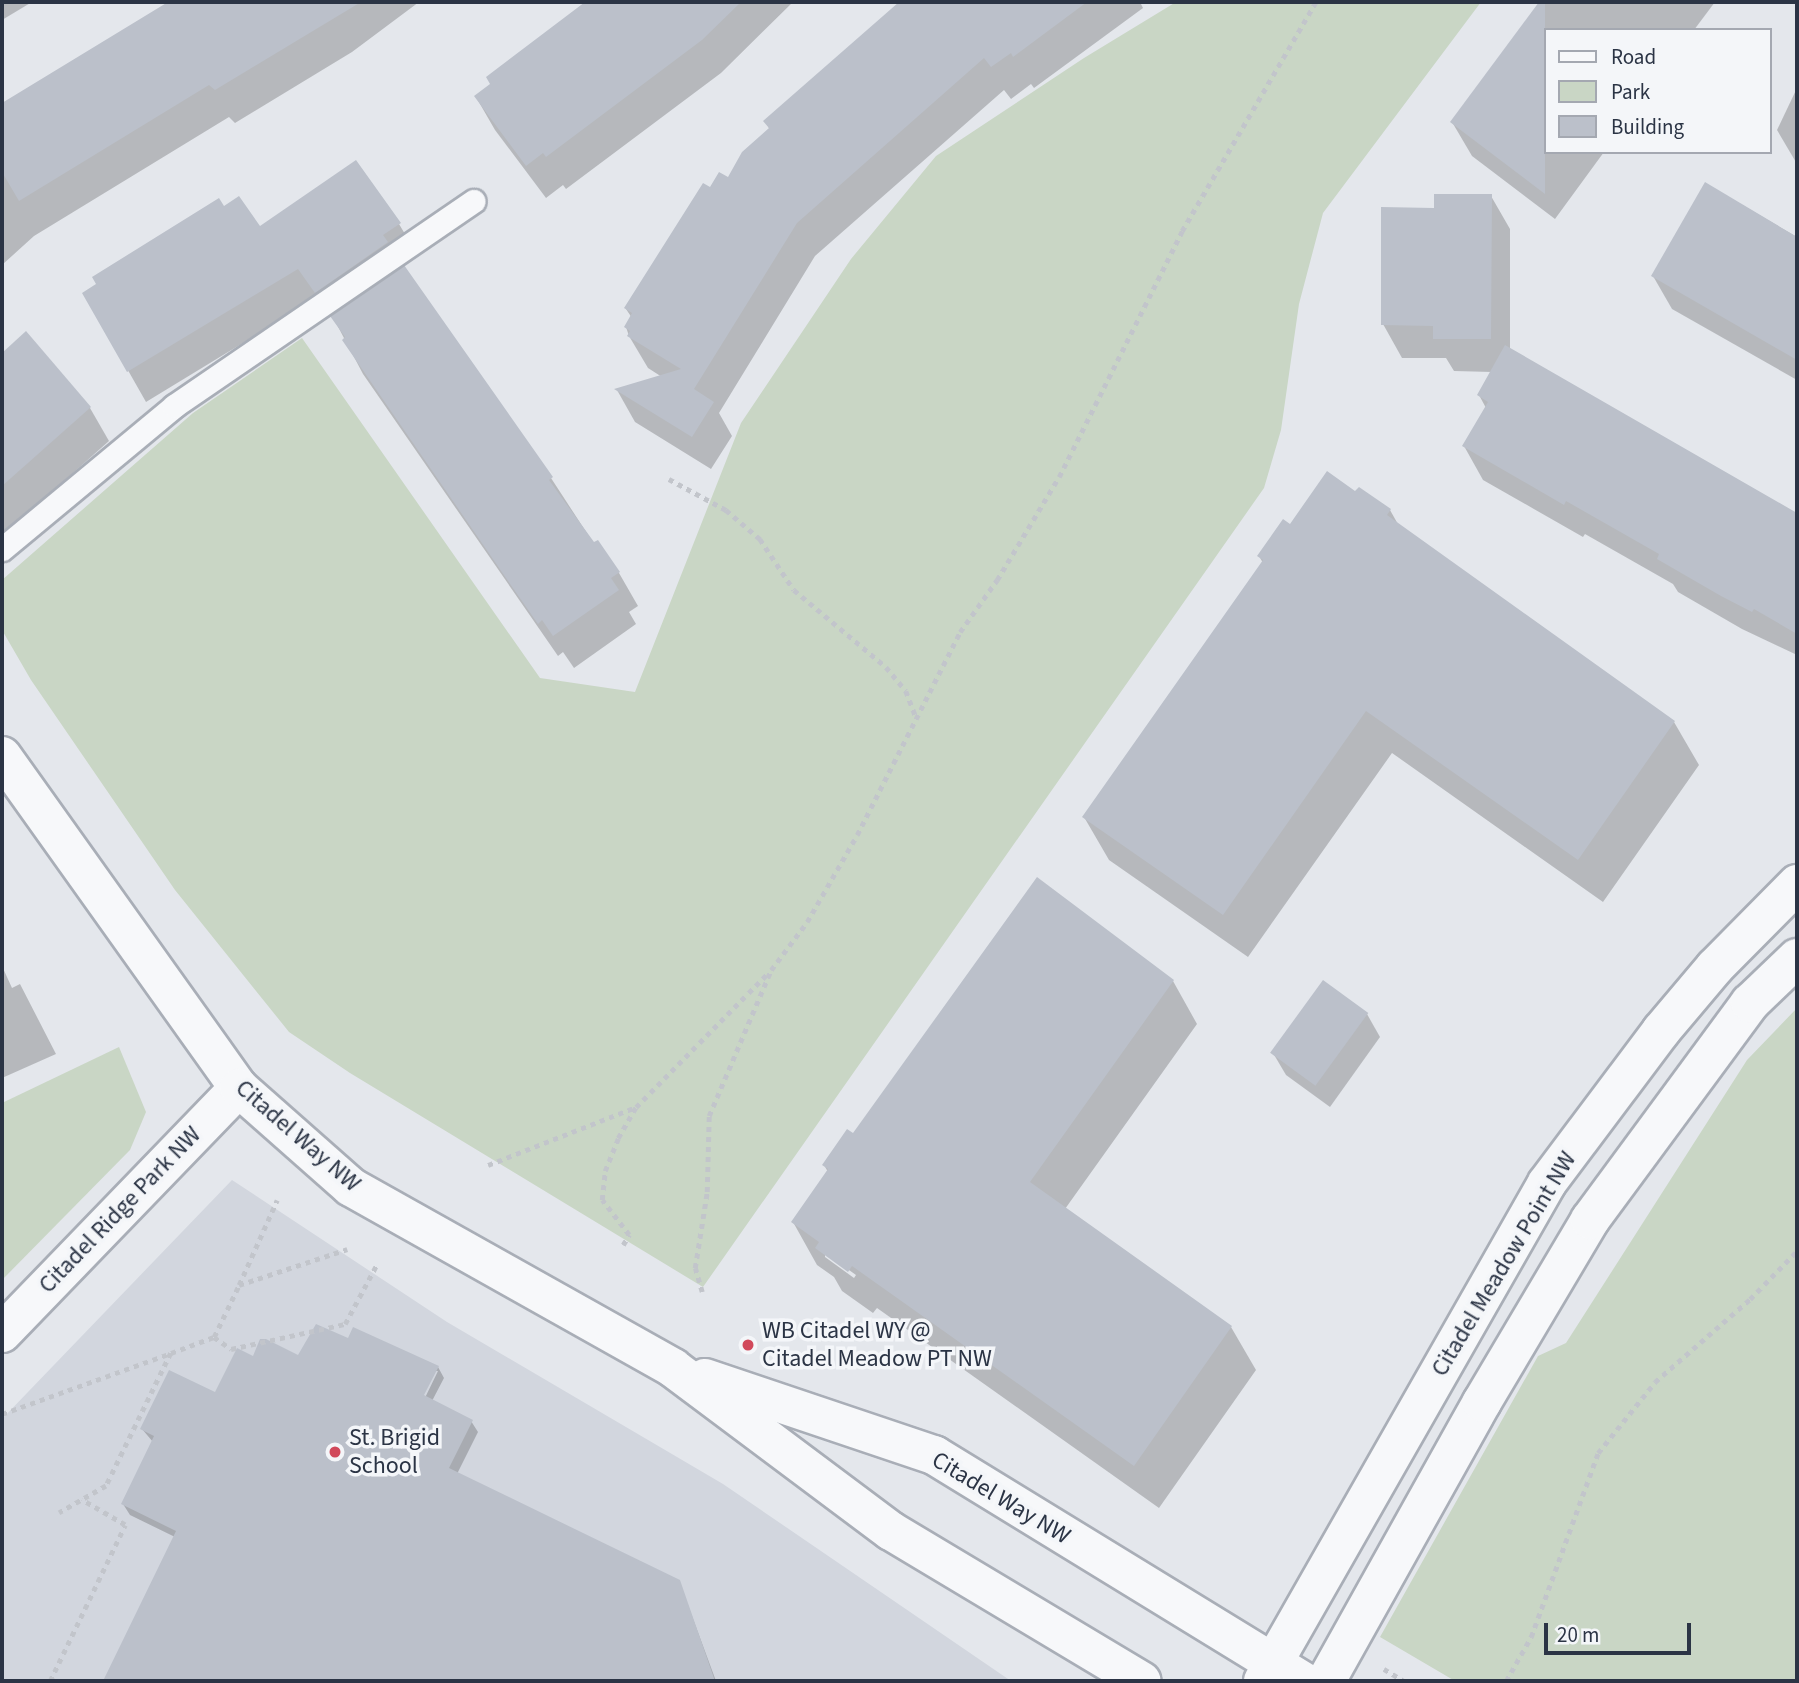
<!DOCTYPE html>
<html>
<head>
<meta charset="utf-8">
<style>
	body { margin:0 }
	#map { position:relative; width:1799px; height:1683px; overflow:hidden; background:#e4e7ec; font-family:"Source Sans 3",sans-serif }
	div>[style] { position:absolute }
	.built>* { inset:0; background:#d2d6de }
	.green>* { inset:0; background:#c9d6c5 }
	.shadow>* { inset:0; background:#0003 }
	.building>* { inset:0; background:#bbc0ca; transform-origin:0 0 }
	.path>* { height:4.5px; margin-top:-2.25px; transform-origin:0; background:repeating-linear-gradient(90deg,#c2c5cb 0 5px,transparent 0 10px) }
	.roads { filter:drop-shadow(2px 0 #a9aeb7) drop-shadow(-2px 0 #a9aeb7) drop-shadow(0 2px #a9aeb7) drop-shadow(0 -2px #a9aeb7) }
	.service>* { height:23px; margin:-11.5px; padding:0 11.5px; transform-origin:11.5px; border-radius:11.5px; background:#f7f8fa }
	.minor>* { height:38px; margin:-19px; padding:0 19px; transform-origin:19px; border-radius:19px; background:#f7f8fa }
	.tertiary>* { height:38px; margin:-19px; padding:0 19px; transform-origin:19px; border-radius:19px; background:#f7f8fa }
	.dots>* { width:19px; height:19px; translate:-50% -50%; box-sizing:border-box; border:4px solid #f4f6f9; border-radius:50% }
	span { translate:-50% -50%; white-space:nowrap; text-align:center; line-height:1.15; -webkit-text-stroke:7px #f4f6f9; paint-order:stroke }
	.street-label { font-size:24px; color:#2b3445 }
	.poi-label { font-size:24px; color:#2b3445 }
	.left { translate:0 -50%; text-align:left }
	.frame { position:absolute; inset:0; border:4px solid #2b3445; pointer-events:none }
	.legend { position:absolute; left:1544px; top:28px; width:228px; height:126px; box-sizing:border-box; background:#f4f6f9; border:2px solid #a4a8b1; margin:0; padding:9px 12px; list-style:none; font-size:21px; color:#2b3445 }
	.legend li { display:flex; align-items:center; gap:14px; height:35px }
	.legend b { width:35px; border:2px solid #a4a8b1 }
	.scale { position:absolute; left:1544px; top:1623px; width:147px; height:32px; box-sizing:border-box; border:4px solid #2b3445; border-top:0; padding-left:9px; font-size:21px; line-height:24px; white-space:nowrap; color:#2b3445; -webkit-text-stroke:5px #f4f6f9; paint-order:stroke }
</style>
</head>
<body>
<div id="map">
	<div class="built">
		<div style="clip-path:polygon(232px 1180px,447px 1322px,723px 1484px,1011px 1681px,2px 1681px,2px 1419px)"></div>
	</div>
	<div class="green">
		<div style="clip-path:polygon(1176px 2px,1481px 2px,1323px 213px,1299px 304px,1281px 430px,1264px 488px,703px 1287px,350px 1073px,289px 1032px,175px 890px,31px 680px,2px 630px,2px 580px,193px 413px,302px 338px,540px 678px,635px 692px,741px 423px,851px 259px,936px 156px,1084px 58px)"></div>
		<div style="clip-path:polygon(1797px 1008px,1797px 1681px,1455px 1681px,1380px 1637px,1538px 1356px,1566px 1343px,1747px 1060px)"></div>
		<div style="clip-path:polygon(119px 1047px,146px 1112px,130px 1150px,2px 1280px,2px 1103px)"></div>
	</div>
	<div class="shadow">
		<div style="clip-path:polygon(2px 2px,32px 2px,2px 20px)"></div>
		<div style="clip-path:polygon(171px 2px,419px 2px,352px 52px,235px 123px,229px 117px,34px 236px,2px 265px,2px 105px)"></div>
		<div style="clip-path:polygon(588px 2px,793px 2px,721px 73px,566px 189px,563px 185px,546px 198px,495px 130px,476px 97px,492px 85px,488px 78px)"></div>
		<div style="clip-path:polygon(933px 2px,1144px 2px,1141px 4px,1143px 8px,1034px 88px,1031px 84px,1011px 99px,1004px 90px,815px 256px,719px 413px,732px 436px,711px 469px,635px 422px,617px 390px,662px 377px,648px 368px,629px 336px,626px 327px,632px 318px,626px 309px,711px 189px,728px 180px,770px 130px,765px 121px)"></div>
		<div style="clip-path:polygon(1541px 2px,1715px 2px,1694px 30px,1545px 30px,1545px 152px,1604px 152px,1555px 219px,1472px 156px,1452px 122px)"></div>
		<div style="clip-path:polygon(1797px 88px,1797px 164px,1777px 130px)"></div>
		<div style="clip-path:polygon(1706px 184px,1797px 237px,1797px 380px,1672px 309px,1653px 276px)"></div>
		<div style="clip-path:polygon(1491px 196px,1510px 229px,1510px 349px,1797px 514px,1797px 655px,1742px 629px,1678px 592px,1673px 584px,1585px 534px,1583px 537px,1483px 480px,1464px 446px,1486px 408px,1479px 395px,1492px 372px,1454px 371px,1446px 358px,1402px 358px,1383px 324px,1436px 210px)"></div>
		<div style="clip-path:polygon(223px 208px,260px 228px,399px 224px,417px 254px,399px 266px,401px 269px,551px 478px,594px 544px,619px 573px,638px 606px,629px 612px,636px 624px,574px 668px,563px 652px,558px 656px,363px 374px,335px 321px,317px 298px,146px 402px,84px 293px)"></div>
		<div style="clip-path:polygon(26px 333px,90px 408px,109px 441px,2px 536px,2px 355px)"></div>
		<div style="clip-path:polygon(1356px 494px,1390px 510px,1399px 526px,1674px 722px,1699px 765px,1603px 902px,1392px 753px,1248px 957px,1109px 860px,1084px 817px,1263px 563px,1259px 556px,1290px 527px)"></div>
		<div style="clip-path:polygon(2px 966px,12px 988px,20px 984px,56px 1054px,2px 1078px)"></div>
		<div style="clip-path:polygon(evenodd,1173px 981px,1197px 1024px,1065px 1209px,1231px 1327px,1256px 1370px,1159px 1508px,877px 1308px,873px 1313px,842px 1291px,834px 1277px,817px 1265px,793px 1222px,828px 1172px,824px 1165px,854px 1136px,1173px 981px,825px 1253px,856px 1275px,854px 1278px,825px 1257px,825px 1253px)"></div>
		<div style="clip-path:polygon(1324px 983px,1367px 1014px,1380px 1037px,1330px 1107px,1286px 1075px,1273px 1053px)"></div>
		<div style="clip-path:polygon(evenodd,349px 1340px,438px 1367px,444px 1378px,432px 1401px,471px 1421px,478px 1432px,457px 1474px,679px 1581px,716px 1681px,105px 1681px,175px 1537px,130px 1515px,123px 1504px,153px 1442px,142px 1429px,216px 1394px,254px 1358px,299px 1357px,349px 1340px,434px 1371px,438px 1371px,422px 1404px,419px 1402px,434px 1371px)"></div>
	</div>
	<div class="building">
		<div style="clip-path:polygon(168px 2px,361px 2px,215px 90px,209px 85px,19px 201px,2px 172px,2px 103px)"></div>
		<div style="clip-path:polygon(585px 2px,741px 2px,702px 40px,546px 157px,543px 153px,526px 166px,474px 96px,490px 84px,486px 77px)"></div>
		<div style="clip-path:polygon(899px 2px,1087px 2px,1013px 57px,1011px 53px,991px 67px,984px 58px,797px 223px,694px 389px,714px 402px,692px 437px,614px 389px,681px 369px,627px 336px,630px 331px,624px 327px,632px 313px,624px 308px,703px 183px,710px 187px,719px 172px,728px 177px,742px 152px,769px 128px,763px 121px)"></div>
		<div style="clip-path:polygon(1539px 2px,1545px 2px,1545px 194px,1450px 122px)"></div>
		<div style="clip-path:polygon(356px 160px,401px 223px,383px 235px,388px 242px,315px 293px,298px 269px,127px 372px,82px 293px,96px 284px,92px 277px,219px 198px,224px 206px,239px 196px,260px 226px)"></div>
		<div style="clip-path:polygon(1705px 182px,1797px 237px,1797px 360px,1651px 276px)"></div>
		<div style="clip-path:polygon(1434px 194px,1492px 194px,1491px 339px,1433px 339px,1433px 326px,1381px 325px,1381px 207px,1434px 208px)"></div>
		<div style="clip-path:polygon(404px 265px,553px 477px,549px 480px,594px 542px,598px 540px,620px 572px,611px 578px,619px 590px,553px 636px,542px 620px,538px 624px,506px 578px,342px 340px,345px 337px,330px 316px)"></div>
		<div style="clip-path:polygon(26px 331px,91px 407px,2px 486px,2px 353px)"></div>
		<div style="clip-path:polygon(1505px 345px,1797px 513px,1797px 634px,1754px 609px,1752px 612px,1721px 596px,1657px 559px,1659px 554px,1566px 501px,1564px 505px,1462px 446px,1488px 402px,1477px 395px)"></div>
		<div style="clip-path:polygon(1327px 471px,1355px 491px,1359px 487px,1391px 509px,1387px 515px,1675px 721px,1578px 860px,1366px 711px,1223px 915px,1082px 817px,1263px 560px,1257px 556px,1283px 519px,1290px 524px)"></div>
		<div style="clip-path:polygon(1037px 877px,1174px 980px,1030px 1182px,1232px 1326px,1134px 1466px,852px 1266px,848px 1272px,815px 1248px,819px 1242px,791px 1222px,828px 1169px,822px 1165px,847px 1129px,853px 1133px)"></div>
		<div style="left:1323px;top:980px;width:56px;height:90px;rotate:36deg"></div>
		<div style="clip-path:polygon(316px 1324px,348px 1338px,353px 1327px,439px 1366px,424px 1395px,473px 1420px,449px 1468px,680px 1580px,715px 1681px,103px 1681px,176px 1531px,121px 1504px,154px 1436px,140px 1429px,169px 1370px,215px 1392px,237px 1348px,253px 1356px,260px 1339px,266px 1339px,298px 1355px)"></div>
	</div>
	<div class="path">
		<div style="left:669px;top:479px;width:65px;rotate:28.5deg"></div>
		<div style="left:726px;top:510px;width:45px;rotate:40.5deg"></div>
		<div style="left:760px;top:539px;width:61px;rotate:56.3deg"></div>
		<div style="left:794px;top:590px;width:120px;rotate:39.9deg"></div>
		<div style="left:886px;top:667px;width:31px;rotate:50deg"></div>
		<div style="left:906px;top:691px;width:28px;rotate:69deg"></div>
		<div style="left:488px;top:1165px;width:159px;rotate:-21.4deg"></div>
		<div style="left:636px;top:1107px;width:188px;rotate:-45.4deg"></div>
		<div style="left:623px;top:1245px;width:12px;rotate:-59deg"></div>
		<div style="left:629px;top:1235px;width:44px;rotate:-127.6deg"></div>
		<div style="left:602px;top:1200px;width:29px;rotate:-84deg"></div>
		<div style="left:605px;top:1171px;width:35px;rotate:-68deg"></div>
		<div style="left:618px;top:1138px;width:36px;rotate:-60deg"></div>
		<div style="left:239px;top:1285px;width:93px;rotate:-65.9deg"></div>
		<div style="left:702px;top:1292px;width:25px;rotate:-106deg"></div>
		<div style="left:695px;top:1268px;width:77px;rotate:-81deg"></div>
		<div style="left:707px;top:1192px;width:76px;rotate:-88.5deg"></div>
		<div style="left:709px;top:1116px;width:159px;rotate:-67deg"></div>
		<div style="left:771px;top:970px;width:60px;rotate:-53.1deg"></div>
		<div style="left:807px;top:922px;width:100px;rotate:-60.1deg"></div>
		<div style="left:857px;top:835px;width:228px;rotate:-63.1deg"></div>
		<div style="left:960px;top:632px;width:64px;rotate:-54.6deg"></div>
		<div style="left:997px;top:580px;width:120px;rotate:-59deg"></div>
		<div style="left:1059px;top:477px;width:275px;rotate:-63.4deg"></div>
		<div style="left:1182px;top:231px;width:265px;rotate:-59.7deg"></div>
		<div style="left:214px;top:1337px;width:21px;rotate:35deg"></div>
		<div style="left:231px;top:1349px;width:117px;rotate:-12.4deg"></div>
		<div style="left:345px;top:1324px;width:66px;rotate:-61.9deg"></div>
		<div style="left:171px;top:1353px;width:46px;rotate:-20.4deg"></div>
		<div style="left:214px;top:1337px;width:58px;rotate:-64.3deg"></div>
		<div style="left:239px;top:1285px;width:114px;rotate:-18.4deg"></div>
		<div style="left:2px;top:1414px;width:180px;rotate:-19.8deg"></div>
		<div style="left:171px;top:1353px;width:148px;rotate:116deg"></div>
		<div style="left:106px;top:1486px;width:54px;rotate:150.1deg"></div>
		<div style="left:1384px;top:1669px;width:23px;rotate:31deg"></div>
		<div style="left:50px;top:1681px;width:173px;rotate:-64.3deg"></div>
		<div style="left:125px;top:1525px;width:50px;rotate:-149.8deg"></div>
		<div style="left:1506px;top:1681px;width:51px;rotate:-60.4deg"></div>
		<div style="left:1531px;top:1637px;width:196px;rotate:-70deg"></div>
		<div style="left:1598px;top:1453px;width:91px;rotate:-51.2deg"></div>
		<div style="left:1655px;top:1382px;width:126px;rotate:-41.1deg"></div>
		<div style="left:1750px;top:1299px;width:67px;rotate:-45.6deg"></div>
	</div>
	<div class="roads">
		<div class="service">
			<div style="left:2px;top:549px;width:224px;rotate:-39.7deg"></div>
			<div style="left:174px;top:406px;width:363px;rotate:-34.4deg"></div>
		</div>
		<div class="minor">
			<div style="left:2px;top:1333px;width:341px;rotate:-46deg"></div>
			<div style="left:1263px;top:1681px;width:573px;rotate:-60.3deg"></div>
			<div style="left:1547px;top:1183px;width:190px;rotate:-53.1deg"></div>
			<div style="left:1661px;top:1031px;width:84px;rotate:-49.8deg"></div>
			<div style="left:1715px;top:967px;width:117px;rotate:-45.3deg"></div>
			<div style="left:1326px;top:1681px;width:320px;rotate:-60.8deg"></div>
			<div style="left:1482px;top:1402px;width:212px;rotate:-59.3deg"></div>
			<div style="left:1590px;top:1220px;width:270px;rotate:-53.6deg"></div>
			<div style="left:1750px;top:1003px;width:65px;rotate:-43.8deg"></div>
		</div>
		<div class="tertiary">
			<div style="left:2px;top:756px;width:408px;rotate:54.5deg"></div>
			<div style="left:239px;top:1088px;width:149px;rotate:41.5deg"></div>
			<div style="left:351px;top:1187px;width:369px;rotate:29.3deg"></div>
			<div style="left:673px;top:1368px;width:272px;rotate:36.8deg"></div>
			<div style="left:891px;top:1531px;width:292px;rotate:30.9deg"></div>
			<div style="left:705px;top:1378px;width:242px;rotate:18.6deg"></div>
			<div style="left:934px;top:1455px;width:433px;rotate:31.5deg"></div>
		</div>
	</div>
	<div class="dots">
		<div style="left:748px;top:1345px;background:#d1495b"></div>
		<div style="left:335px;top:1452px;background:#d1495b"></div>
	</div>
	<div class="street-label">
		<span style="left:298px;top:1136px;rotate:41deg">Citadel Way NW</span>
		<span style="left:120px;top:1210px;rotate:-46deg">Citadel Ridge Park NW</span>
		<span style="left:1504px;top:1264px;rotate:-59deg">Citadel Meadow Point NW</span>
		<span style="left:1001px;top:1498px;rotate:31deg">Citadel Way NW</span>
	</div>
	<div class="poi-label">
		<span class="left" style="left:762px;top:1345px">WB Citadel WY @<br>Citadel Meadow PT NW</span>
		<span class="left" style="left:349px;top:1452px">St. Brigid<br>School</span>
	</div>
	<div class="frame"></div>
	<ul class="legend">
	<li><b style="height:9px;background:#f7f8fa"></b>Road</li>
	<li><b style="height:19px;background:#c9d6c5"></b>Park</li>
	<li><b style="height:19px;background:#bbc0ca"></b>Building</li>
	</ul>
	<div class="scale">20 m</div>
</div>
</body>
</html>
